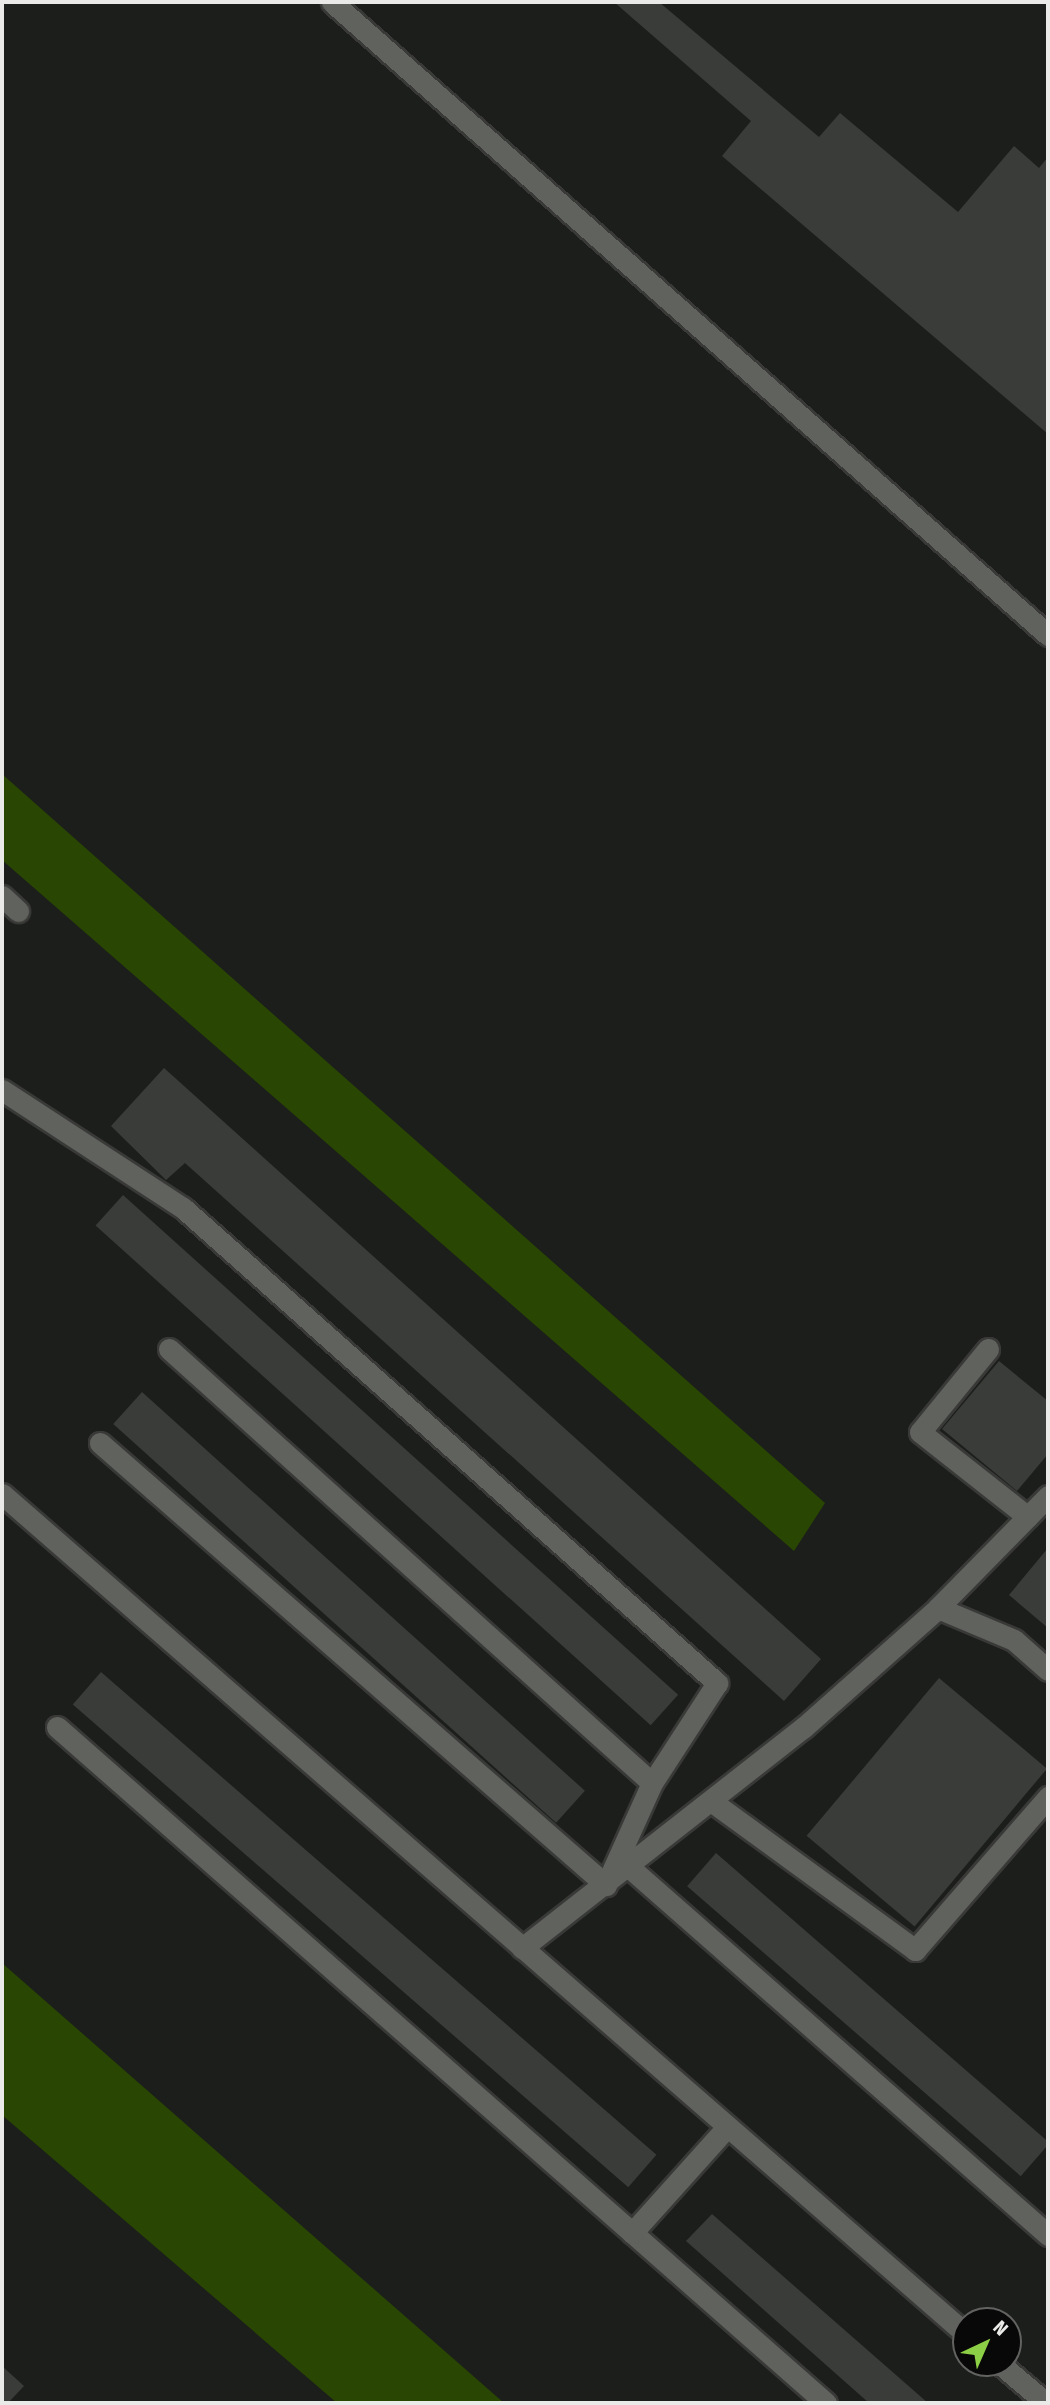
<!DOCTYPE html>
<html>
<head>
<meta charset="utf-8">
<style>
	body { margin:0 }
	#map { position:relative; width:1050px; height:2405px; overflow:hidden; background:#1c1e1b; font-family:"Fira Sans Condensed",sans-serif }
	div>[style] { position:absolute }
	.water>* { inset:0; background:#294602 }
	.building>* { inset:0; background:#3a3c39; transform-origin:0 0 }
	.roads { filter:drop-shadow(2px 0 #393a38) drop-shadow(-2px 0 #393a38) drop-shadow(0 2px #393a38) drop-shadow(0 -2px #393a38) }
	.minor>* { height:21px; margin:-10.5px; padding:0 10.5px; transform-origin:10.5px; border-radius:10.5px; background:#60625e }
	span { translate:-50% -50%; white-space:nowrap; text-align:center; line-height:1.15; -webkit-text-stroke:5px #070807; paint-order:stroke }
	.frame { position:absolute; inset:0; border:4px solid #eaebe9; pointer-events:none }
	.north { position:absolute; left:952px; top:2307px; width:70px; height:70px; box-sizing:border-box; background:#070807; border:2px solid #626361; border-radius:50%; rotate:44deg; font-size:19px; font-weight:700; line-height:28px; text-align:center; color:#eaebe9 }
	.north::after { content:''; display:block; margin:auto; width:24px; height:32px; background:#8cce45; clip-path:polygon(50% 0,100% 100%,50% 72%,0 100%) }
</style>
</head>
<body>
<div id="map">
	<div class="water">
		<div style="clip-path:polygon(2px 774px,825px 1503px,794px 1551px,2px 860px)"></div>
		<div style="clip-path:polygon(2px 1963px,504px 2403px,337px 2403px,2px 2115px)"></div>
	</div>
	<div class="building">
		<div style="clip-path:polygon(614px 2px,659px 2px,819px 137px,840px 113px,958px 212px,1014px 146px,1039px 168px,1048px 157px,1048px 434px,722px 156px,751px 121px)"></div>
		<div style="clip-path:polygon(164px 1068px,821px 1659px,784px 1701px,185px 1163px,166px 1180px,111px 1126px)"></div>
		<div style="left:123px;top:1195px;width:747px;height:41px;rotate:42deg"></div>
		<div style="clip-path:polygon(999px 1361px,1048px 1401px,1048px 1454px,1017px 1491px,942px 1429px)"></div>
		<div style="left:142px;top:1392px;width:596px;height:43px;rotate:42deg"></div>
		<div style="clip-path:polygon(1048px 1548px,1048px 1628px,1009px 1595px)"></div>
		<div style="left:101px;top:1672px;width:736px;height:43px;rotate:41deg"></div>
		<div style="left:939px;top:1678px;width:141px;height:206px;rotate:40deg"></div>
		<div style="left:716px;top:1853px;width:442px;height:44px;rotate:41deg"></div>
		<div style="clip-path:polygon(712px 2214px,928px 2403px,869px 2403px,686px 2241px)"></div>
		<div style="clip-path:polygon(2px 2366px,24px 2386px,8px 2403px,2px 2403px)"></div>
	</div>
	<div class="roads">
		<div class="minor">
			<div style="left:332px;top:2px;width:956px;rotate:41.48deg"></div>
			<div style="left:2px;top:896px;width:22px;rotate:43deg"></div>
			<div style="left:2px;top:1090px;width:216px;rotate:33.1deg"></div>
			<div style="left:183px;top:1208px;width:715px;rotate:41.65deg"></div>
			<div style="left:717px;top:1683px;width:119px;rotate:123deg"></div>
			<div style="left:652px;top:1783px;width:112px;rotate:114.3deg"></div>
			<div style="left:606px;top:1885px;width:672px;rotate:-138.86deg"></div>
			<div style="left:169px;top:1349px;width:649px;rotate:41.94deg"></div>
			<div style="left:988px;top:1349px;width:107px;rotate:129.3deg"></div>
			<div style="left:920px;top:1432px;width:137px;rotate:38.2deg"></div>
			<div style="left:2px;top:1494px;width:1279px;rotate:41.07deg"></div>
			<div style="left:1048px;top:1496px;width:157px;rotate:134.5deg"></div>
			<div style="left:938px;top:1608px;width:82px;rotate:22.8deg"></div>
			<div style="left:1014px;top:1640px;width:45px;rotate:41.4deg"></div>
			<div style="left:57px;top:1727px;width:1024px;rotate:41.32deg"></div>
			<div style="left:711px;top:1801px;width:253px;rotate:36.1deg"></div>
			<div style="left:915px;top:1950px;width:203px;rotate:-49deg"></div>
			<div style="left:629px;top:1867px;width:558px;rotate:41.29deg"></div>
			<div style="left:522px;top:1948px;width:357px;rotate:-38.1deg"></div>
			<div style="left:803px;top:1728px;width:181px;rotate:-41.6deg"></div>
			<div style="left:632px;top:2233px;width:142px;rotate:-48.1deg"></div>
			<div style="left:999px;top:2363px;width:62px;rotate:40.4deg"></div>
		</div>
	</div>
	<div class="frame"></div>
	<div class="north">N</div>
</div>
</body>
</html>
